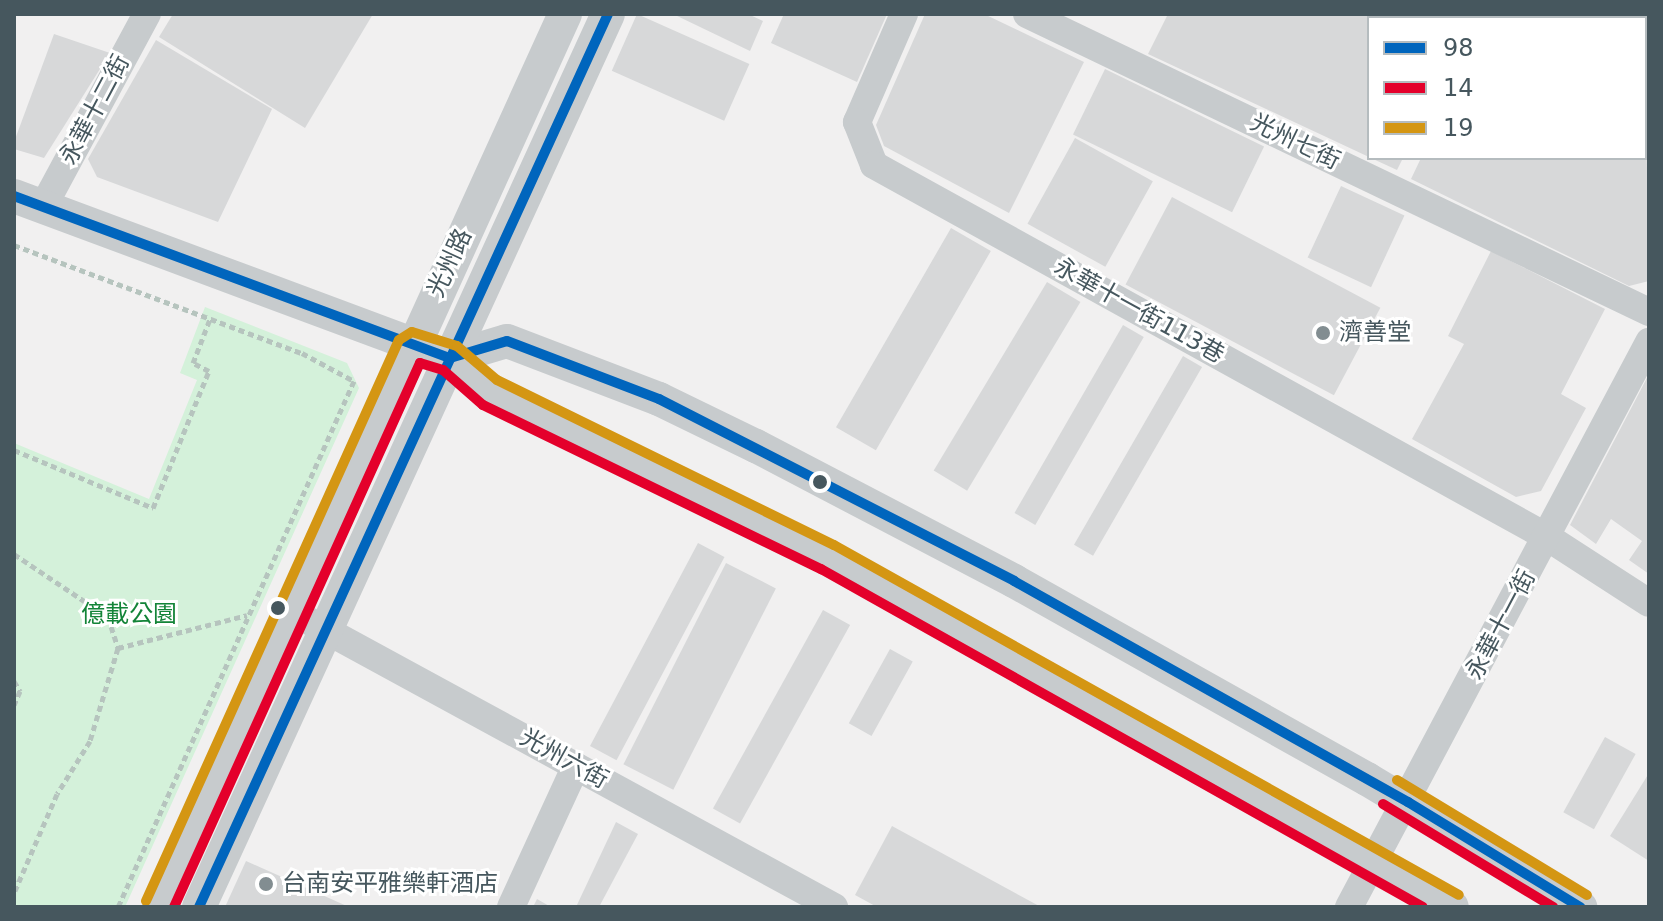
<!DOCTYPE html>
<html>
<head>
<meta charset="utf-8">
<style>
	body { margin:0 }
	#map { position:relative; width:1663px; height:921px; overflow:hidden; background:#f1f0f0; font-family:"DejaVu Sans","Noto Sans TC",sans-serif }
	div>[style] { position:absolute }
	.green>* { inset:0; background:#d4f1da }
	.building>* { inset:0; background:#d7d8d9; transform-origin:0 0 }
	.path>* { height:5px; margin-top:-2.5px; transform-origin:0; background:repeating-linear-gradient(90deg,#b6c4be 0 6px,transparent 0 10px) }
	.minor>* { height:28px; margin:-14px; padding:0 14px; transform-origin:14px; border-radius:14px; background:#c7cbcd }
	.tertiary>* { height:34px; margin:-17px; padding:0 17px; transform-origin:17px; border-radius:17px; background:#c7cbcd }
	.bus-1>* { height:10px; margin:-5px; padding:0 5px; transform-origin:5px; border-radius:5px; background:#0065bd }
	.bus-2>* { height:10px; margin:-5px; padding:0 5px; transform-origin:5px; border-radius:5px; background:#e4002b }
	.bus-3>* { height:10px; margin:-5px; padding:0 5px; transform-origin:5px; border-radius:5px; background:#d49613 }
	.dots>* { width:22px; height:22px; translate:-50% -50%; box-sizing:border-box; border:4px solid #fff; border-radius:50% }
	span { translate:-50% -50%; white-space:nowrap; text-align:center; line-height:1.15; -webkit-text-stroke:6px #fff; paint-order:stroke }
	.street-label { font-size:24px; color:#46575e }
	.poi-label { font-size:24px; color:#46575e }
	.left { translate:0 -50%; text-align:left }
	.park-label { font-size:24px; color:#138438 }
	.frame { position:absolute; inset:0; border:16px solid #46575e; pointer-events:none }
	.legend { position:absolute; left:1367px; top:16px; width:280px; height:144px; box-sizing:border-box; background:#fff; border:2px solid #b5bcbf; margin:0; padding:10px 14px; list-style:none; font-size:24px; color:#46575e }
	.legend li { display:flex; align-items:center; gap:16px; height:40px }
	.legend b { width:40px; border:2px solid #b5bcbf }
</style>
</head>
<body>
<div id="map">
	<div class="green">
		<div style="clip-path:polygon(205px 307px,347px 363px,359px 388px,125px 907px,14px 907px,14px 443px,149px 499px,197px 380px,180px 373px)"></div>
	</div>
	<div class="building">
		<div style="clip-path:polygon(173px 14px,373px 14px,305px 128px,159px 37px)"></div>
		<div style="left:637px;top:14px;width:123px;height:62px;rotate:24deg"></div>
		<div style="clip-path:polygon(673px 14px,748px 14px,763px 21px,750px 51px)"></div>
		<div style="clip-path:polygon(784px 14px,887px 14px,857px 82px,771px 43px)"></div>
		<div style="clip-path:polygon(925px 14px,984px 14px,1084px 62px,1009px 213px,884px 146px,876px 125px)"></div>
		<div style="clip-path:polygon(1168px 14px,1417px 14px,1369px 18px,1369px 157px,1148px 54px)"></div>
		<div style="clip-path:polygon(1512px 14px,1551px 14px,1560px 18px,1511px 18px)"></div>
		<div style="clip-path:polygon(1625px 14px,1649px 14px,1649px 25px,1645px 18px)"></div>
		<div style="clip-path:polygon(54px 34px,110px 53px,44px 158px,14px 149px,14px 142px)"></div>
		<div style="clip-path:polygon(156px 40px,272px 109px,218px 222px,97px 177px,88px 159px)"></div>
		<div style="clip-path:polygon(1645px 55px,1649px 281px,1629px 286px,1411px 179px,1421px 158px,1645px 158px)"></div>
		<div style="left:1105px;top:69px;width:177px;height:73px;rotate:26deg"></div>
		<div style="left:1075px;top:138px;width:89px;height:98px;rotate:29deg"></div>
		<div style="clip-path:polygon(1371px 158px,1403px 158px,1397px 170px)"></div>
		<div style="left:1341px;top:186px;width:70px;height:79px;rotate:25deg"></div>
		<div style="left:1172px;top:197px;width:236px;height:99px;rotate:28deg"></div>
		<div style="left:951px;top:228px;width:46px;height:230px;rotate:30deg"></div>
		<div style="clip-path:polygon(1491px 251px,1605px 309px,1561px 394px,1586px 408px,1541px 491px,1516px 497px,1412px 439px,1464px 344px,1448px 336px)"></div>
		<div style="left:1047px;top:282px;width:39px;height:220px;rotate:31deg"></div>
		<div style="left:1123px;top:325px;width:24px;height:217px;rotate:30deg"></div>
		<div style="left:1183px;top:356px;width:22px;height:218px;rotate:30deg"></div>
		<div style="clip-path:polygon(1649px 374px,1649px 574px,1629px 560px,1642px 541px,1611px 519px,1596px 544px,1570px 525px)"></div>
		<div style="left:698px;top:543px;width:30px;height:230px;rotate:28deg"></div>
		<div style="left:726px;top:563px;width:56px;height:226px;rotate:27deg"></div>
		<div style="left:823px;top:610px;width:31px;height:227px;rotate:29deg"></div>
		<div style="left:890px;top:649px;width:26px;height:85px;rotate:29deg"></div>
		<div style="left:1605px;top:737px;width:35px;height:86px;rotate:29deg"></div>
		<div style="clip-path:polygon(1649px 773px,1649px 861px,1610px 836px)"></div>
		<div style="clip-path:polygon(616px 822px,638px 834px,599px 907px,576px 907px)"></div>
		<div style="clip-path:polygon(892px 826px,1041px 907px,877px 907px,855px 895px)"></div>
		<div style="clip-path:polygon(246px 861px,349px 907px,225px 907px)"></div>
		<div style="clip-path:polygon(537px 899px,551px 907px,533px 907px)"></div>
	</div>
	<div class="path">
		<div style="left:14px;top:245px;width:308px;rotate:20.6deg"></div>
		<div style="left:302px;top:353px;width:59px;rotate:28.3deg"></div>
		<div style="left:354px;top:381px;width:577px;rotate:114.16deg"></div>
		<div style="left:14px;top:450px;width:151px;rotate:22.6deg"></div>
		<div style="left:153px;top:508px;width:148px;rotate:-67.8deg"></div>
		<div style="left:209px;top:371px;width:18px;rotate:-153deg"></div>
		<div style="left:193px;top:363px;width:47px;rotate:-68.9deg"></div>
		<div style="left:14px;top:554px;width:113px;rotate:33.8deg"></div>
		<div style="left:108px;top:617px;width:33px;rotate:72deg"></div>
		<div style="left:118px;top:648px;width:97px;rotate:106.8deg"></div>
		<div style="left:90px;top:741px;width:62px;rotate:121.9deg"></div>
		<div style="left:57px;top:794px;width:108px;rotate:113.5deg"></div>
		<div style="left:118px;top:648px;width:133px;rotate:-14.3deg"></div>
		<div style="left:14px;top:681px;width:12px;rotate:59deg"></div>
		<div style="left:20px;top:691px;width:15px;rotate:113deg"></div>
	</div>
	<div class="minor">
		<div style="left:904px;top:14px;width:118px;rotate:113.5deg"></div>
		<div style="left:857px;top:122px;width:46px;rotate:68.4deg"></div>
		<div style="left:874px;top:165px;width:769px;rotate:28.93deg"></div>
		<div style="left:1547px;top:537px;width:121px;rotate:32.9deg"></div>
		<div style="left:1027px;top:14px;width:690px;rotate:25.6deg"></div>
		<div style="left:1583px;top:14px;width:10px;rotate:24deg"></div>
		<div style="left:1645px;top:42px;width:4px;rotate:14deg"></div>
		<div style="left:43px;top:207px;width:219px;rotate:-61.7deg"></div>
		<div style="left:309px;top:621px;width:598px;rotate:28.58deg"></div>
		<div style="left:511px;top:907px;width:155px;rotate:-65.3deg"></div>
		<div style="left:1349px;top:907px;width:640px;rotate:-62.03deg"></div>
	</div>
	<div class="tertiary">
		<div style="left:14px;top:196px;width:465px;rotate:20.4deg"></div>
		<div style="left:450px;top:358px;width:52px;rotate:41.1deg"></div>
		<div style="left:489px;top:392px;width:376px;rotate:26deg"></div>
		<div style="left:827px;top:557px;width:716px;rotate:29.25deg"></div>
		<div style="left:450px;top:358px;width:59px;rotate:-16.6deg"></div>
		<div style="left:507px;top:341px;width:163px;rotate:20.9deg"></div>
		<div style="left:659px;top:399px;width:108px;rotate:25.9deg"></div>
		<div style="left:756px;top:446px;width:291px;rotate:27.6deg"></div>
		<div style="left:1014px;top:581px;width:405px;rotate:29.3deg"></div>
		<div style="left:1367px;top:779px;width:249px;rotate:31deg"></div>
		<div style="left:159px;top:907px;width:981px;rotate:-65.55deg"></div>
		<div style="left:199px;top:907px;width:982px;rotate:-65.39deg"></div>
	</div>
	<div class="bus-1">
		<div style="left:14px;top:196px;width:465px;rotate:20.4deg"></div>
		<div style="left:450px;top:358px;width:59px;rotate:-16.6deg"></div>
		<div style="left:507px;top:341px;width:163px;rotate:20.9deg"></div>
		<div style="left:659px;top:399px;width:399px;rotate:27.1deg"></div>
		<div style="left:1014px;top:581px;width:452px;rotate:29.3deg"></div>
		<div style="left:1408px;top:802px;width:202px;rotate:31.4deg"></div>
		<div style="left:199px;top:907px;width:982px;rotate:-65.39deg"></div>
	</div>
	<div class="bus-2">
		<div style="left:1383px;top:804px;width:199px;rotate:31.2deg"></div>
		<div style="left:174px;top:907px;width:597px;rotate:-65.67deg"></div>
		<div style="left:420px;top:363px;width:24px;rotate:17deg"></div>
		<div style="left:443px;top:370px;width:53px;rotate:41.2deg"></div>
		<div style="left:483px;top:405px;width:376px;rotate:25.9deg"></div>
		<div style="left:821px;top:569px;width:690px;rotate:29.31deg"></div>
	</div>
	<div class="bus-3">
		<div style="left:1397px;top:780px;width:222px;rotate:31.2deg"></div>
		<div style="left:146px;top:901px;width:615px;rotate:-65.73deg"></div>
		<div style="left:399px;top:340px;width:15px;rotate:-32deg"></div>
		<div style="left:412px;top:332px;width:47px;rotate:17.3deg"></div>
		<div style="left:457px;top:346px;width:52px;rotate:40.4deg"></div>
		<div style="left:497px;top:380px;width:375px;rotate:26.1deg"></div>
		<div style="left:834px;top:545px;width:716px;rotate:29.25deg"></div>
	</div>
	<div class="dots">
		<div style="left:1323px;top:333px;background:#828d91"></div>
		<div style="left:820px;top:482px;background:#46575e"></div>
		<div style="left:278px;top:608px;background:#46575e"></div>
		<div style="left:266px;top:884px;background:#828d91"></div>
	</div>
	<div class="street-label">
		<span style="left:95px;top:110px;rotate:-62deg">永華十二街</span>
		<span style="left:1295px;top:142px;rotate:26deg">光州七街</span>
		<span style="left:450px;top:263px;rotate:-65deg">光州路</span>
		<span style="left:1139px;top:311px;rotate:29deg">永華十一街113巷</span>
		<span style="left:1501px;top:625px;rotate:-62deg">永華十一街</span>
		<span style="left:564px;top:759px;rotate:29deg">光州六街</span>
	</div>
	<div class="poi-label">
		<span class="left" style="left:1339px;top:333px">濟善堂</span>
		<span class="left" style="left:282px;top:884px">台南安平雅樂軒酒店</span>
	</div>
	<div class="park-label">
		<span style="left:129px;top:615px">億載公園</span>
	</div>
	<div class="frame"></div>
	<ul class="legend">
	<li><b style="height:10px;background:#0065bd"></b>98</li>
	<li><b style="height:10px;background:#e4002b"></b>14</li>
	<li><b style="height:10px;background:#d49613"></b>19</li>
	</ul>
</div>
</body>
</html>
